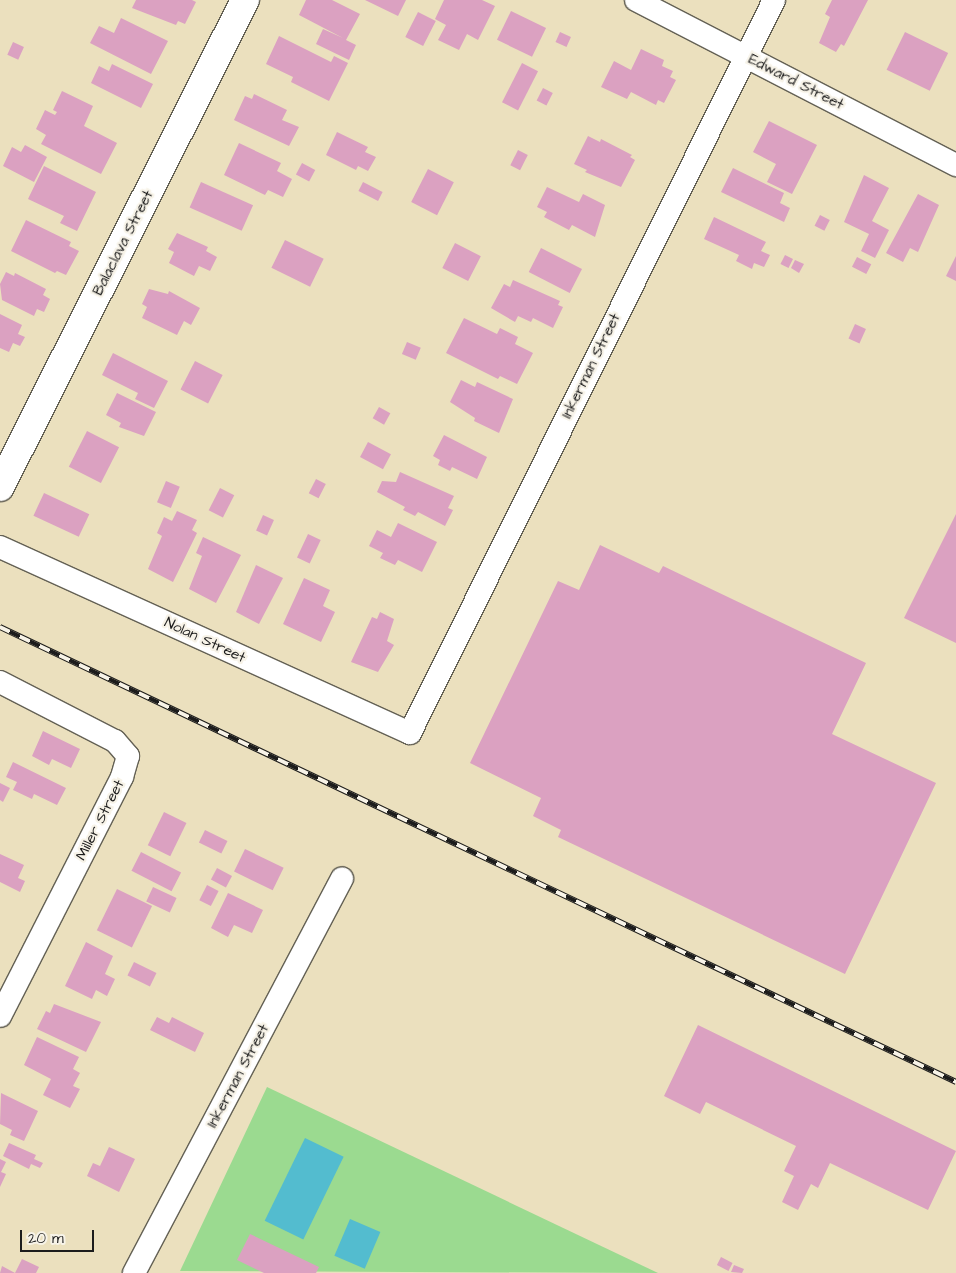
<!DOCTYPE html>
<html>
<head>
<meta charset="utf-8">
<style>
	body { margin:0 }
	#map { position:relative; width:956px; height:1273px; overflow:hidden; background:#ebe0be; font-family:"Architects Daughter",sans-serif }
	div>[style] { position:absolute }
	.green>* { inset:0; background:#9bda90 }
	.water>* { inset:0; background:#53bccf; transform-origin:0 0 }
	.building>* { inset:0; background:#dba1c1; transform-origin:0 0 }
	.roads { filter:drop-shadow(1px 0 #646155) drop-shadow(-1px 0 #646155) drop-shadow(0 1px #646155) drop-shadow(0 -1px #646155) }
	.minor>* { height:22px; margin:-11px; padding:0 11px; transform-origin:11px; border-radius:11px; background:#fff }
	.tertiary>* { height:28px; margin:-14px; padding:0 14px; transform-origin:14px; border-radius:14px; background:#fff }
	.rail>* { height:5.5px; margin-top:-2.75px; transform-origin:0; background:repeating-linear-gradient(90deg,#f7f3e8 0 11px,#1c1c1c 0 22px); box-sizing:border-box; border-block:1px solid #1c1c1c }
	span { translate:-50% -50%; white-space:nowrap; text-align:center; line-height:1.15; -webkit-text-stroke:4.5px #f7f3e8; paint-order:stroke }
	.street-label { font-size:15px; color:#1c1c1c }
	.scale { position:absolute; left:20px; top:1230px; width:74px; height:22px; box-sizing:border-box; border:2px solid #1c1c1c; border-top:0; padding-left:6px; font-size:15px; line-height:18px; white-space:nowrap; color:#1c1c1c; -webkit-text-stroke:4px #f7f3e8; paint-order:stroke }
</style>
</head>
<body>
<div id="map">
	<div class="green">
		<div style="clip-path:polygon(267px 1087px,658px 1273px,180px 1271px)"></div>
	</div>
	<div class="water">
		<div style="left:305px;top:1138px;width:43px;height:92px;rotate:26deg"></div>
		<div style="left:350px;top:1219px;width:33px;height:40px;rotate:23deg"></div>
	</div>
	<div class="building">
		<div style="clip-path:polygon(136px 0,192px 0,196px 2px,185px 24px,178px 21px,176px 25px,132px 8px)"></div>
		<div style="clip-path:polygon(306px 0,332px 0,360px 14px,346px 40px,356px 45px,349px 60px,316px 44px,323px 29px,343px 38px,299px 15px)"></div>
		<div style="clip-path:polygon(365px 0,406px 0,398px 16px)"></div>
		<div style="clip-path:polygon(444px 0,482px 0,495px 6px,478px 40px,467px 34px,459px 50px,438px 40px,446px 25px,435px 19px)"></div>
		<div style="clip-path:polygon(832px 0,868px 0,844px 46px,841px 44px,836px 52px,819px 43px,830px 17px,825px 14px)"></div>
		<div style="left:511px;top:11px;width:39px;height:32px;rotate:26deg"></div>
		<div style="left:418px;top:12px;width:20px;height:28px;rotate:27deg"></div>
		<div style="clip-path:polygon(121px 18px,168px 41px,151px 74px,90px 43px,99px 26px,114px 33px)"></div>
		<div style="left:560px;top:32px;width:12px;height:11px;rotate:24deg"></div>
		<div style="left:905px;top:32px;width:48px;height:42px;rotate:26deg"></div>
		<div style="clip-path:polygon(279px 36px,331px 62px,334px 56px,348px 63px,329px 101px,291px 82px,293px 77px,266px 64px)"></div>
		<div style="left:13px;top:42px;width:12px;height:14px;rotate:24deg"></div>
		<div style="clip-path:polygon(641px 49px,664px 60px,662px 66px,673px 71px,670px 77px,676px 80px,664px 103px,658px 100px,656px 105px,631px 92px,627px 99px,601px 87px,614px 61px,631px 70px)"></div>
		<div style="left:522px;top:63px;width:18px;height:44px;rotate:27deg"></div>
		<div style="clip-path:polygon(112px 64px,153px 84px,141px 108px,91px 83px,99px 66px,109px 71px)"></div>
		<div style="left:543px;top:88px;width:11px;height:14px;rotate:27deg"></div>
		<div style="clip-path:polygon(62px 91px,93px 106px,84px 126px,117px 143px,101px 174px,41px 144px,46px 135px,36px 129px,45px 110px,55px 115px,57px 112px,53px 110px)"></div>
		<div style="clip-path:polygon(254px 94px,287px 110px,282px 120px,299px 127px,289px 146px,234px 120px,245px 96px,252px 99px)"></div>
		<div style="clip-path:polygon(769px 121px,817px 145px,792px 194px,767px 182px,776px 164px,753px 152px)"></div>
		<div style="clip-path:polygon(337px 132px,368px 147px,365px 152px,376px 157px,368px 171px,358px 166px,356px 170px,326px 155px)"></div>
		<div style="clip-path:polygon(588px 136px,600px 142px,601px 139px,632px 155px,630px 157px,635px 160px,621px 187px,585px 172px,587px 170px,574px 164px)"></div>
		<div style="clip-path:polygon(239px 143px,281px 163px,277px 171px,292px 179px,283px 197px,268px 190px,265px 195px,224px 175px)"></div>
		<div style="clip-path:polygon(25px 145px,47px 157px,34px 182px,3px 166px,12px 147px,21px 152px)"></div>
		<div style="left:518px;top:150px;width:11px;height:17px;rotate:27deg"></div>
		<div style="left:302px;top:163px;width:15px;height:13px;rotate:28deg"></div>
		<div style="clip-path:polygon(44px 166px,96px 192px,77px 231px,60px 223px,64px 216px,28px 199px)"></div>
		<div style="clip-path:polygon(733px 168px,784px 193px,780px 203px,790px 208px,784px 222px,721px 192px)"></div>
		<div style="left:428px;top:169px;width:29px;height:37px;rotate:27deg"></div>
		<div style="clip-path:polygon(864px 175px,889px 188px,872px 221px,889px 230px,875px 258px,861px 251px,869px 234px,844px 222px)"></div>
		<div style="left:201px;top:182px;width:57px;height:28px;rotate:24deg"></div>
		<div style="left:363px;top:182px;width:22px;height:10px;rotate:27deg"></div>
		<div style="clip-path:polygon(547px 187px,579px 202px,583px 194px,605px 205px,595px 237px,572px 225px,569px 230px,544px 217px,547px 212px,537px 207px)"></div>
		<div style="clip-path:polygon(918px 194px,939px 205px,918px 252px,910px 248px,903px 262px,886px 253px)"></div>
		<div style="left:820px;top:215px;width:11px;height:12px;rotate:27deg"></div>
		<div style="clip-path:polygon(714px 217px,766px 242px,761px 251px,770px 255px,764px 267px,754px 263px,752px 269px,736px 261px,739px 255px,704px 239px)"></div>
		<div style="clip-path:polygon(26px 220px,71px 242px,69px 246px,79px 251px,66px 275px,57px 271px,55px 273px,11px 251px)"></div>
		<div style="clip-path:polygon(177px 233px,208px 247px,206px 251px,217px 257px,210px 271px,199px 266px,194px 276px,169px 263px,174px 252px,168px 249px)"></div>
		<div style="left:285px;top:240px;width:43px;height:31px;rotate:26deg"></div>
		<div style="left:455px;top:243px;width:29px;height:28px;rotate:27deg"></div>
		<div style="left:541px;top:248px;width:46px;height:27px;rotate:27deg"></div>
		<div style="left:785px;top:255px;width:9px;height:10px;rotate:27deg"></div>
		<div style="clip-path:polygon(956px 256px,956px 281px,946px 276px)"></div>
		<div style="left:857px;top:257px;width:16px;height:11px;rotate:27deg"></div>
		<div style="clip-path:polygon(795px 260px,804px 264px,799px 273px,791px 268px)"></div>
		<div style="clip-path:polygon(6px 272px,14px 276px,15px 273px,46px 289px,43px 295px,50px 299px,44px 312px,37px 309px,34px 316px,2px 300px,0 284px)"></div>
		<div style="clip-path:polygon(513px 280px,560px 301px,558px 305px,563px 307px,553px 328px,533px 318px,531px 322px,518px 316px,515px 322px,491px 308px,504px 284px,510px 287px)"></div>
		<div style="clip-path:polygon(149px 289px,168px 294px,169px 291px,200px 308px,191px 325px,184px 321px,177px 335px,142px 318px,147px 307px,142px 304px)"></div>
		<div style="clip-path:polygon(0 314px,22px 325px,18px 334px,25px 337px,20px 346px,13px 343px,9px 352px,0 348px)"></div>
		<div style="clip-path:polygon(464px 318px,497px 334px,500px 328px,518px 337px,515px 344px,533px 353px,517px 384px,500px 376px,498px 379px,446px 353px)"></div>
		<div style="left:855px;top:324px;width:12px;height:16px;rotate:24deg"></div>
		<div style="left:407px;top:342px;width:15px;height:13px;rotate:23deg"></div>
		<div style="clip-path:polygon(113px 353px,168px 381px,154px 408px,135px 399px,138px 393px,102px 375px)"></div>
		<div style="left:195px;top:361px;width:31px;height:32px;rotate:27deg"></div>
		<div style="clip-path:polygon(461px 380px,475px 387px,477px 382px,513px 399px,499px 433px,474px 421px,475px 418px,450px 402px)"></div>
		<div style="clip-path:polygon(117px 393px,156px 412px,144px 436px,119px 427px,121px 423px,106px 415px)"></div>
		<div style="left:379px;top:407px;width:13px;height:13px;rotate:29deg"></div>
		<div style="left:87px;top:431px;width:36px;height:40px;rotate:27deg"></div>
		<div style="clip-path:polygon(444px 435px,487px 457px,477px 479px,452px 467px,450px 471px,438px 465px,440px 460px,433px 456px)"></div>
		<div style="left:368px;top:442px;width:26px;height:17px;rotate:28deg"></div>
		<div style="clip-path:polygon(400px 472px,454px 496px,448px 508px,453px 510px,445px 526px,418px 512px,415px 516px,403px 510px,405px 507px,377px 492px,382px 481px,396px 482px)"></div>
		<div style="left:316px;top:479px;width:11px;height:16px;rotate:27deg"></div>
		<div style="left:166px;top:481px;width:15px;height:23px;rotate:23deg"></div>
		<div style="left:220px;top:488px;width:16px;height:25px;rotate:27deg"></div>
		<div style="left:44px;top:493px;width:50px;height:25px;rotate:25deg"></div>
		<div style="clip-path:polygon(177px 511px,197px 520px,192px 530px,197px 533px,173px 582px,148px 569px,162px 536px,157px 533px,164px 517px,172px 521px)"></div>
		<div style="clip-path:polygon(956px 514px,956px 643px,904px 618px)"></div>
		<div style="left:263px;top:515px;width:12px;height:17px;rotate:24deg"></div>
		<div style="clip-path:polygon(398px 523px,437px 542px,422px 572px,398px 560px,395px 565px,380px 558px,383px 553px,369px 546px,377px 530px,391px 537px)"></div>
		<div style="left:308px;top:534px;width:14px;height:26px;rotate:25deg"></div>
		<div style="clip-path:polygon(203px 537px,241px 555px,216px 603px,189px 589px,202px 556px,196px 553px)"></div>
		<div style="clip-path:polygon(600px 545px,659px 573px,663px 566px,866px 663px,832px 734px,936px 783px,845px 974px,558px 837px,561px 830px,533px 816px,541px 798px,470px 763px,558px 581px,579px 590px)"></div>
		<div style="clip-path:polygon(256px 565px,283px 578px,259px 624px,236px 612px)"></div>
		<div style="clip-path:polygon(304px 578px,330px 590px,323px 606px,335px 612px,321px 642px,283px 624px)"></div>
		<div style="clip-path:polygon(380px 612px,394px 619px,387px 641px,394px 645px,378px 672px,351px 662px,372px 617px,377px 619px)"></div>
		<div style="clip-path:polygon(43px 731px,80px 749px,71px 768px,52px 759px,49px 765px,32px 756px)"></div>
		<div style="clip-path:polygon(13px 762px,66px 788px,57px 805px,34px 794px,32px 799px,13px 790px,17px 782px,6px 777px)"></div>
		<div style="clip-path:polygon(0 783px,10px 788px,3px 802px,0 800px)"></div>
		<div style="left:164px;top:812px;width:25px;height:37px;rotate:26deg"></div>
		<div style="left:205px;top:830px;width:25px;height:14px;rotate:26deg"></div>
		<div style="left:245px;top:849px;width:43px;height:25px;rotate:26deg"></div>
		<div style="left:141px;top:852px;width:45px;height:21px;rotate:27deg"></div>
		<div style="clip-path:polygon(0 854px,24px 865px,18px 878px,25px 881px,20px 892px,0 882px)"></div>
		<div style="left:217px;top:868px;width:17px;height:13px;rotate:28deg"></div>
		<div style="left:207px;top:885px;width:13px;height:17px;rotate:27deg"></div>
		<div style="left:153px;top:887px;width:26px;height:16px;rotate:25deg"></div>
		<div style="left:117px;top:889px;width:39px;height:46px;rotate:26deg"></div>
		<div style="clip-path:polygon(228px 893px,263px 910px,252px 933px,234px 925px,228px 937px,211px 928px)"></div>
		<div style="clip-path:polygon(86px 942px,113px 956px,105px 974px,115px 979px,107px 996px,96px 990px,92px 999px,65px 986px)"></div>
		<div style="left:134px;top:962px;width:25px;height:15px;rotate:26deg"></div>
		<div style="clip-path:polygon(54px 1004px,101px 1022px,86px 1052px,37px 1029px,46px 1011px,50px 1013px)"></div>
		<div style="clip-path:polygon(157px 1017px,169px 1023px,172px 1017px,204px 1033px,195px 1052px,150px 1030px)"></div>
		<div style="clip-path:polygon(698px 1025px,956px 1151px,928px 1210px,830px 1163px,818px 1188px,811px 1184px,798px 1210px,782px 1202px,794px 1176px,784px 1171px,796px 1146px,706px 1102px,700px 1114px,664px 1096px)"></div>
		<div style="clip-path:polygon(37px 1037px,79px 1057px,73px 1069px,80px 1073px,73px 1086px,80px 1089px,70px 1108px,43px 1095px,51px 1079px,24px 1065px)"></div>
		<div style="clip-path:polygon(1px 1093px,38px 1111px,24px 1141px,10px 1135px,12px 1130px,0 1124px)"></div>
		<div style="clip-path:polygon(9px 1143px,36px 1155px,34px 1159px,43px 1163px,40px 1168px,31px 1164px,29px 1169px,3px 1156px)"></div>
		<div style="clip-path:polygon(109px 1147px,135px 1159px,119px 1192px,87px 1176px,93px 1163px,100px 1166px)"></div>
		<div style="clip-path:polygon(0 1159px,6px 1162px,1px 1172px,6px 1174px,0 1187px)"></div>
		<div style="clip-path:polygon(250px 1234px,319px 1267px,316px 1273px,264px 1273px,237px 1260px)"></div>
		<div style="left:721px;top:1257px;width:13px;height:9px;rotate:27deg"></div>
		<div style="clip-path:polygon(22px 1259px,39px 1267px,36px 1273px,0 1273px,2px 1266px,15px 1273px)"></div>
		<div style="clip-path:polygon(734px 1265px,744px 1269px,742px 1273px,731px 1272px)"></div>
	</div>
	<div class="roads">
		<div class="minor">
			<div style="left:636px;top:0;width:360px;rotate:27.3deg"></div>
			<div style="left:0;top:547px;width:450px;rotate:24.4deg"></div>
			<div style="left:410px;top:733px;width:818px;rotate:-63.59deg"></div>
			<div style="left:0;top:682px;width:129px;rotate:27.2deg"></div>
			<div style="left:115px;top:741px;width:20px;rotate:49deg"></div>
			<div style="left:128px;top:756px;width:22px;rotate:106deg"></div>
			<div style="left:122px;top:777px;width:268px;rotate:117deg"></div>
			<div style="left:134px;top:1273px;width:446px;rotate:-62.2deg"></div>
		</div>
		<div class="tertiary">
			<div style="left:0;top:487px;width:545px;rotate:-63.29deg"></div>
		</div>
	</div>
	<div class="rail">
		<div style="left:0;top:627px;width:1059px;rotate:25.45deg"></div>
	</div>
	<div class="street-label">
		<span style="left:796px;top:82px;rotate:27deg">Edward Street</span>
		<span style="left:123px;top:243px;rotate:-63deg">Balaclava Street</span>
		<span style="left:591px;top:366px;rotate:-64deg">Inkerman Street</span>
		<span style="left:205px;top:640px;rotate:25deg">Nolan Street</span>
		<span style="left:100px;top:820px;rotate:-63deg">Miller Street</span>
		<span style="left:238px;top:1076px;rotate:-62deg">Inkerman Street</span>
	</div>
	<div class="scale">20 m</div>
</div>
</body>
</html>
